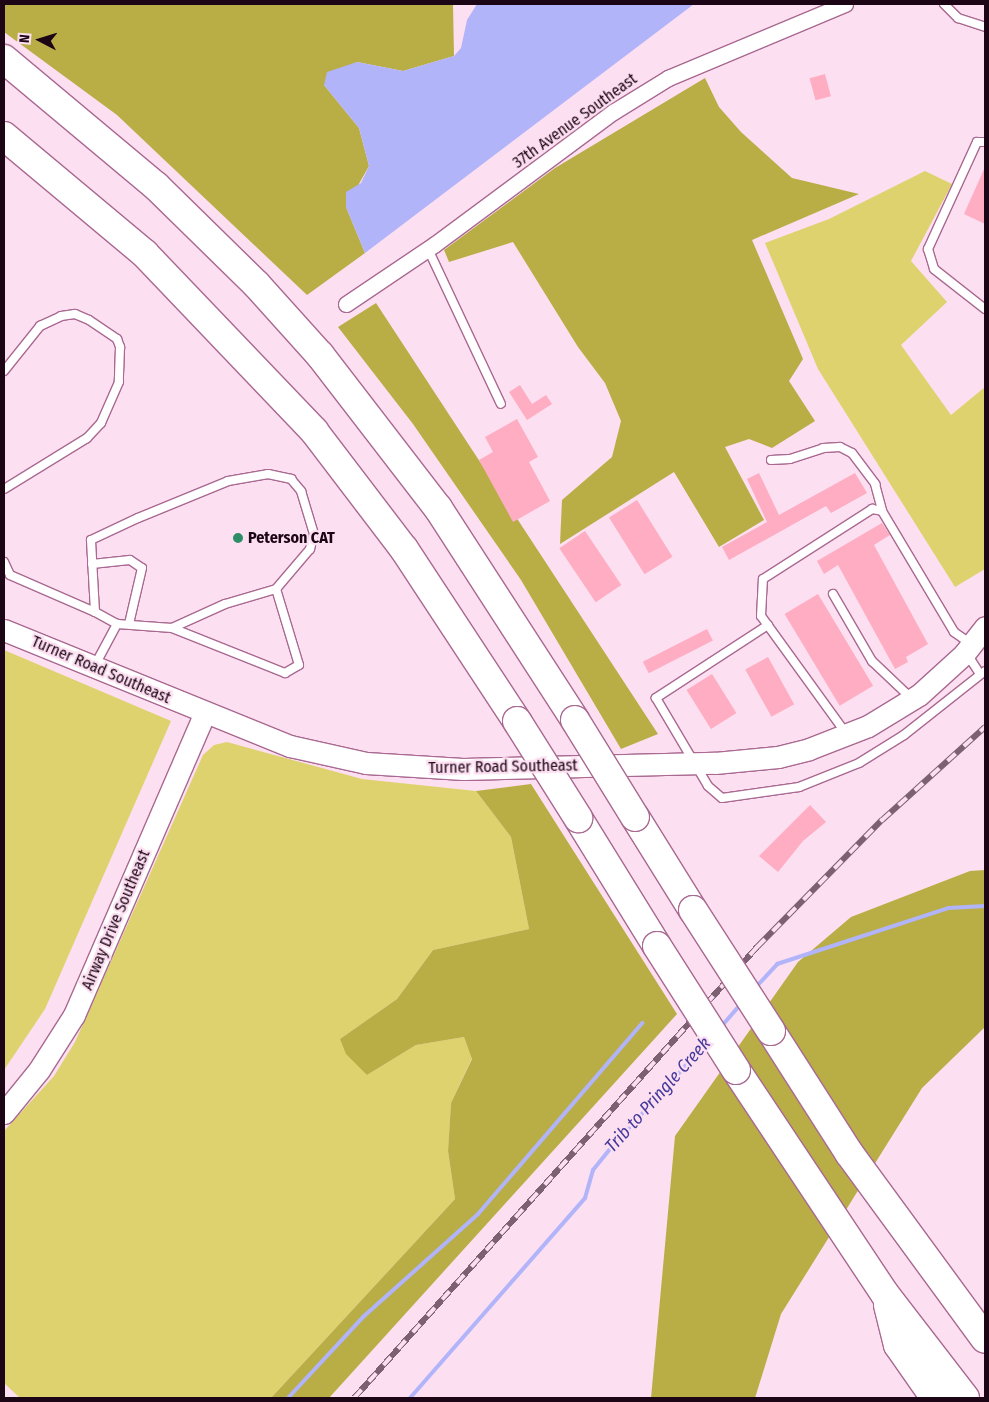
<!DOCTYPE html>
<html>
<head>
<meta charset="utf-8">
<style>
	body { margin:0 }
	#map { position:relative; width:989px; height:1402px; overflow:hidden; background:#fcdff0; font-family:"Fira Sans Condensed",sans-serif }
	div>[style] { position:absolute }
	.green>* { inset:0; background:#ded26e }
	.forest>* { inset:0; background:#b9ad46 }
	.water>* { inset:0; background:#b1b4f9 }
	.stream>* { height:4px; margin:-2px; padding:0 2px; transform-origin:2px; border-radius:2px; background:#b1b4f9 }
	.building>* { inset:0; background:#feadc2; transform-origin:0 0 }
	.roads { filter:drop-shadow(1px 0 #a96991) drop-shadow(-1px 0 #a96991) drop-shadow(0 1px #a96991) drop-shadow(0 -1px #a96991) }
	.lane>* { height:8px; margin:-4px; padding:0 4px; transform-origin:4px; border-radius:4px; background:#fff }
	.street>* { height:15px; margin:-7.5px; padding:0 7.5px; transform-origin:7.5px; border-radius:7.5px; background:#fff }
	.secondary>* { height:21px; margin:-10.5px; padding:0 10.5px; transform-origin:10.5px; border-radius:10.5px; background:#fff }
	.highway>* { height:28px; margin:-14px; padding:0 14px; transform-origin:14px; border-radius:14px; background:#fff }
	.rail>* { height:5.5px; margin-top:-2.75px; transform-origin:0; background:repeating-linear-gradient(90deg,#fcdff0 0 11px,#7b6171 0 22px); box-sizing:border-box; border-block:1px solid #7b6171 }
	.bridges { filter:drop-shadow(1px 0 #a96991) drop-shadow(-1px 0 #a96991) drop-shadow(0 1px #a96991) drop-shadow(0 -1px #a96991) }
	.highway-bridge>* { height:28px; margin:-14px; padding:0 14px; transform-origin:14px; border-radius:14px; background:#fff }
	.dots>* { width:14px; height:14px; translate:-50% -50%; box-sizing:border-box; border:2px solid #fcdff0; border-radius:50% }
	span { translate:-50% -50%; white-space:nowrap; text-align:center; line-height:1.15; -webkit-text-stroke:4.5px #fcdff0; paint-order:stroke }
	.street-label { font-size:16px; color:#1c0515 }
	.poi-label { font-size:16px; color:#1c0515; font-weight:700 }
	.left { translate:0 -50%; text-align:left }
	.water-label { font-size:18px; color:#453a9c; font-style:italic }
	.frame { position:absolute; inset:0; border:5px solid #1c0515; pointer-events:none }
	.north { position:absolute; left:15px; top:15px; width:50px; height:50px; -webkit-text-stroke:4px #fcdff0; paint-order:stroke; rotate:275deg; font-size:14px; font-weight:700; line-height:20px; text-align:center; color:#1c0515 }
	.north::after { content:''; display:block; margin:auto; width:18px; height:22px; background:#1c0515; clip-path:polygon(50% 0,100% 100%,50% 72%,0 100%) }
</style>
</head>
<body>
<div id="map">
	<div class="green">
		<div style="clip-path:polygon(925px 171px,952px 184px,911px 261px,947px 302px,901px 345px,951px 415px,985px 387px,985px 569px,955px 587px,818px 369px,765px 243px,829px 219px)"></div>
		<div style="clip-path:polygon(4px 650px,171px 721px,45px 1009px,4px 1070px)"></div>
		<div style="clip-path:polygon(227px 742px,362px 779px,476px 791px,511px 837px,529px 929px,433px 950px,397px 999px,340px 1039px,367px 1075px,416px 1045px,464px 1037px,472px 1058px,451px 1103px,448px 1151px,455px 1199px,271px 1398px,20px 1398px,4px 1383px,4px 1131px,54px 1076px,75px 1042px,203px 755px,214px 745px)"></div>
	</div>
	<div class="forest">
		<div style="clip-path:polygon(4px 4px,453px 4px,454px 56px,403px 71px,357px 62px,324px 85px,359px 128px,369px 166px,346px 207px,365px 253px,307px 295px,117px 115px,4px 32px)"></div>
		<div style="clip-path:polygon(705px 78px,719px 107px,741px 132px,792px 178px,859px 194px,752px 240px,803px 359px,789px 381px,815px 421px,772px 448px,749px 439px,725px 447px,764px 520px,719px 547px,674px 472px,560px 544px,562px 500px,612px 457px,621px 421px,605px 383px,578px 347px,513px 242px,449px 262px,444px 250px,555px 168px)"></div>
		<div style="clip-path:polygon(376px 303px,658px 734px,621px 749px,521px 580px,413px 424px,338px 327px)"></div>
		<div style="clip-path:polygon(531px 784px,677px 1014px,329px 1398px,271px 1398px,455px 1199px,448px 1151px,451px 1103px,472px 1059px,464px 1037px,416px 1045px,367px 1075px,346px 1054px,340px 1039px,397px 999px,433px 950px,529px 929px,511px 837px,476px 791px)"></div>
		<div style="clip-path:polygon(985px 870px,985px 1027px,922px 1088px,781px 1314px,755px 1398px,651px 1398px,675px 1136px,798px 962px,851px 917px,970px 871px)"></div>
	</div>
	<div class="water">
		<div style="clip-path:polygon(477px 4px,694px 4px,365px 253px,346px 207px,346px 192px,361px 183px,369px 166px,359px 128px,324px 85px,327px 72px,357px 62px,403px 71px,454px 56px,461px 48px,467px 20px)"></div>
	</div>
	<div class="stream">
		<div style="left:755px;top:988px;width:33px;rotate:-47deg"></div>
		<div style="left:777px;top:964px;width:180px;rotate:-18.1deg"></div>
		<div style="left:948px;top:908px;width:37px;rotate:-3deg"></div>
		<div style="left:720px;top:1028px;width:33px;rotate:-49deg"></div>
		<div style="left:288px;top:1398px;width:110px;rotate:-47.2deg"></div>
		<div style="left:363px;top:1317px;width:154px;rotate:-41.8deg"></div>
		<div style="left:478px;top:1214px;width:252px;rotate:-49.3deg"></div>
		<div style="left:410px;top:1398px;width:266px;rotate:-48.8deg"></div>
		<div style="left:585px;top:1198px;width:29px;rotate:-74deg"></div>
		<div style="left:593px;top:1170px;width:27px;rotate:-51deg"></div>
		<div style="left:610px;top:1149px;width:144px;rotate:-47.8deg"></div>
	</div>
	<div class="building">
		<div style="left:825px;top:74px;width:23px;height:16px;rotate:75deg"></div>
		<div style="clip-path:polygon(985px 167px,985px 224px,964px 214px)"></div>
		<div style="clip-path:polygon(520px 385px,532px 404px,546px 395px,552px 404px,527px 420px,509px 392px)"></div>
		<div style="clip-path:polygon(517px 419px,538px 457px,529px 462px,550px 501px,513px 522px,479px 460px,493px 452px,485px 437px)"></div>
		<div style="clip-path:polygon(759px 473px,779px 515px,855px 473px,867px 493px,831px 513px,826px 506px,729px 560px,722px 547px,767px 522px,747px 479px)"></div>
		<div style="left:637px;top:500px;width:67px;height:33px;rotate:58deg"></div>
		<div style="clip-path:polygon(882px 523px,890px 535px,874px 545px,928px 644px,906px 657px,908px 662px,895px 669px,838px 565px,824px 574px,817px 561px)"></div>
		<div style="left:585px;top:531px;width:65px;height:31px;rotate:56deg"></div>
		<div style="left:818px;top:594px;width:107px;height:39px;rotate:59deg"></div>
		<div style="left:707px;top:629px;width:13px;height:72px;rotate:63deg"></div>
		<div style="left:768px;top:657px;width:54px;height:26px;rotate:61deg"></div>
		<div style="left:712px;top:674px;width:46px;height:30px;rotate:58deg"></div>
		<div style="clip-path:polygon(810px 805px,826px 822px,803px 841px,778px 872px,759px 856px)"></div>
	</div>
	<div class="roads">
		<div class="lane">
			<div style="left:944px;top:4px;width:20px;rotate:45deg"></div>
			<div style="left:958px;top:18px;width:28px;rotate:18deg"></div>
			<div style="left:985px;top:142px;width:8px;rotate:180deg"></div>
			<div style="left:977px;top:142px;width:118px;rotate:114.6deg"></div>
			<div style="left:928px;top:249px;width:21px;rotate:73deg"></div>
			<div style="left:934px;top:269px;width:65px;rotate:38.1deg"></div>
			<div style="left:428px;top:249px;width:171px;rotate:64.8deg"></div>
			<div style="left:4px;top:371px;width:58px;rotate:-51.3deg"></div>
			<div style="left:40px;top:326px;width:23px;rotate:-25deg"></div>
			<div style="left:61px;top:316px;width:14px;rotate:-8deg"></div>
			<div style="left:75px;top:314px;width:15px;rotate:23deg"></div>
			<div style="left:89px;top:320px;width:34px;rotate:34deg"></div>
			<div style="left:117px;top:339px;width:9px;rotate:69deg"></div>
			<div style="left:120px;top:347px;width:35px;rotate:92deg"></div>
			<div style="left:119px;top:382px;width:45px;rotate:113.7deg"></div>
			<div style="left:101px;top:423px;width:21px;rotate:133deg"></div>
			<div style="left:87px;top:438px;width:97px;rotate:148.4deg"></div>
			<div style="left:771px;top:460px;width:19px;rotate:-3deg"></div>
			<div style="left:790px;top:459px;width:35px;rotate:-18deg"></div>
			<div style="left:823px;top:448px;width:17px;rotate:-3deg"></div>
			<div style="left:840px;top:447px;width:13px;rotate:27deg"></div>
			<div style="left:852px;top:453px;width:39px;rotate:53deg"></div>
			<div style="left:875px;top:484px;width:28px;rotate:75deg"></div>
			<div style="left:4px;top:562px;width:14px;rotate:65deg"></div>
			<div style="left:10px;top:575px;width:93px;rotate:23.5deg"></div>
			<div style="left:92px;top:564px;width:38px;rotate:-6deg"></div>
			<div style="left:130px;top:560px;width:14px;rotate:34deg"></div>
			<div style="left:142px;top:568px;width:57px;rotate:103.1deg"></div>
			<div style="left:833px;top:594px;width:78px;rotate:59.8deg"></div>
			<div style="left:872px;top:661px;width:54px;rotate:43.5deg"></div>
			<div style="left:117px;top:624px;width:55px;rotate:4.2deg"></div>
			<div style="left:172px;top:628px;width:122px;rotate:21.7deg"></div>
			<div style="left:285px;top:673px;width:16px;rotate:-30deg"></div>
			<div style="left:299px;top:665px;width:79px;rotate:-106.8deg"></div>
			<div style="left:276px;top:589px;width:53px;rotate:163.6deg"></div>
			<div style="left:225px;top:604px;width:58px;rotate:155.6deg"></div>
			<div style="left:768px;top:625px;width:134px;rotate:146.9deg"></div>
			<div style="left:656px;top:698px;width:102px;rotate:59.4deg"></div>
			<div style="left:708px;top:786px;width:18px;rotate:41deg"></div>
			<div style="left:722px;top:798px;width:78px;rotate:-8.1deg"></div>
			<div style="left:799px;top:787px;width:65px;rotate:-21.8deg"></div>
			<div style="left:859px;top:763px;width:53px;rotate:-31.9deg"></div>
			<div style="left:904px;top:735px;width:103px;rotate:-38.3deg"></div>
			<div style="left:967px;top:654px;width:24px;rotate:57deg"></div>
			<div style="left:95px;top:665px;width:47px;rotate:-61.8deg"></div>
			<div style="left:117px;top:624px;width:25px;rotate:-151deg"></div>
			<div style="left:95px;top:612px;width:72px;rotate:-93.2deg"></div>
			<div style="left:91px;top:540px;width:52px;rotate:-25.1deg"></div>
			<div style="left:138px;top:518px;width:97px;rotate:-22.3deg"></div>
			<div style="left:228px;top:481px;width:41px;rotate:-9.9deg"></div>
			<div style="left:268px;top:474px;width:24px;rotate:12deg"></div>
			<div style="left:291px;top:479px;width:16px;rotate:50deg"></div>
			<div style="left:301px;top:491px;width:45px;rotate:73.2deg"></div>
			<div style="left:314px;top:534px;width:16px;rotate:105deg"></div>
			<div style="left:310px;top:549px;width:52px;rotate:130.4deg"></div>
			<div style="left:845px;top:732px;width:143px;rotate:-125.9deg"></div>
			<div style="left:761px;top:616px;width:37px;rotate:-87deg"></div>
			<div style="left:763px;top:579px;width:130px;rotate:-32.7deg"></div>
			<div style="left:872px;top:509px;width:10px;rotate:11deg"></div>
			<div style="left:882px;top:511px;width:141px;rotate:59.2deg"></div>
			<div style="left:954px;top:632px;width:19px;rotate:35deg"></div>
		</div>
		<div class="street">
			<div style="left:346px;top:304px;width:107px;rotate:-34deg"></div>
			<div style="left:435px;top:244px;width:222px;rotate:-36.6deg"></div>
			<div style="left:613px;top:112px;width:65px;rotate:-31.7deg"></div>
			<div style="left:668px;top:78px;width:192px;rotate:-22.7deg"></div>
		</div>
		<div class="secondary">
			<div style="left:4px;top:630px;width:309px;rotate:22.1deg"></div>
			<div style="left:290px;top:746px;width:78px;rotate:12.6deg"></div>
			<div style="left:366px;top:763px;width:97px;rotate:3.5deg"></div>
			<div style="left:463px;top:769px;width:252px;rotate:-1.4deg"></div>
			<div style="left:715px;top:763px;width:63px;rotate:-5.4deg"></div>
			<div style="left:778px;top:757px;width:32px;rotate:-14deg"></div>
			<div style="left:809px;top:749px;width:63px;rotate:-21.3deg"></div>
			<div style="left:868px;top:726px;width:60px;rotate:-31.3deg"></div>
			<div style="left:919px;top:695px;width:61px;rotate:-42.3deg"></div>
			<div style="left:964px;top:654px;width:34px;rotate:-52deg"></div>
			<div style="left:4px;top:1113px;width:55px;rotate:-50.9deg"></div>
			<div style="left:39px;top:1070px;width:65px;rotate:-57.5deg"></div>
			<div style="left:74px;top:1015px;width:328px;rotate:-66.6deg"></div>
		</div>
		<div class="highway">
			<div style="left:4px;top:59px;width:198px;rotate:39.9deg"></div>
			<div style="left:156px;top:186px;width:141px;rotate:44.4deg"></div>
			<div style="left:257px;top:285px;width:94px;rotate:48deg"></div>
			<div style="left:320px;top:355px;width:193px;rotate:52.4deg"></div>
			<div style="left:438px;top:508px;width:252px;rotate:57.1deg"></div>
			<div style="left:4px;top:136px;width:184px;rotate:39.9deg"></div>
			<div style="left:145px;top:254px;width:245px;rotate:46.3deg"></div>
			<div style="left:314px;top:431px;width:148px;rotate:52.7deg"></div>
			<div style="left:404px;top:549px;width:206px;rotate:56.7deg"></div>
			<div style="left:635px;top:817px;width:110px;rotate:58.1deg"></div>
			<div style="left:578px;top:818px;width:150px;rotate:58.3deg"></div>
			<div style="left:771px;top:1031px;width:145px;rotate:57.4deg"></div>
			<div style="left:849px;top:1153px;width:230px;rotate:53.8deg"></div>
			<div style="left:736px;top:1070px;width:269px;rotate:56.4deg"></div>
			<div style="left:885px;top:1294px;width:131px;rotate:52.4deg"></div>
			<div style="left:888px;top:1305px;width:41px;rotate:76deg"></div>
			<div style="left:898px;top:1345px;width:65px;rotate:55.1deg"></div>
		</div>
	</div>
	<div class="rail">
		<div style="left:354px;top:1398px;width:605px;rotate:-48.22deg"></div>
		<div style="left:757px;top:947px;width:178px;rotate:-45.5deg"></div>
		<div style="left:882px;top:820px;width:139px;rotate:-42.1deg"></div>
	</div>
	<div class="bridges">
		<div class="highway-bridge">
			<div style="left:575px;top:720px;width:114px;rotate:58.3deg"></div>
			<div style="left:517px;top:721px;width:115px;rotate:57.8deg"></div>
			<div style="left:693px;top:910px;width:144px;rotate:57.2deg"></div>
			<div style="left:657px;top:946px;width:147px;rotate:57.5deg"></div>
		</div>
	</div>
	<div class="dots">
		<div style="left:238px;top:538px;background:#2c8d66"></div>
	</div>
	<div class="street-label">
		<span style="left:575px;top:121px;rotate:-36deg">37th Avenue Southeast</span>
		<span style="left:101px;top:670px;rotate:23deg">Turner Road Southeast</span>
		<span style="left:503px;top:767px;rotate:-1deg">Turner Road Southeast</span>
		<span style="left:116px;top:920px;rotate:-67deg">Airway Drive Southeast</span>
	</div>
	<div class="poi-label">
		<span class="left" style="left:248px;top:538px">Peterson CAT</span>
	</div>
	<div class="water-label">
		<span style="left:658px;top:1095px;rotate:-48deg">Trib to Pringle Creek</span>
	</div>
	<div class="frame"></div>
	<div class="north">N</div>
</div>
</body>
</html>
